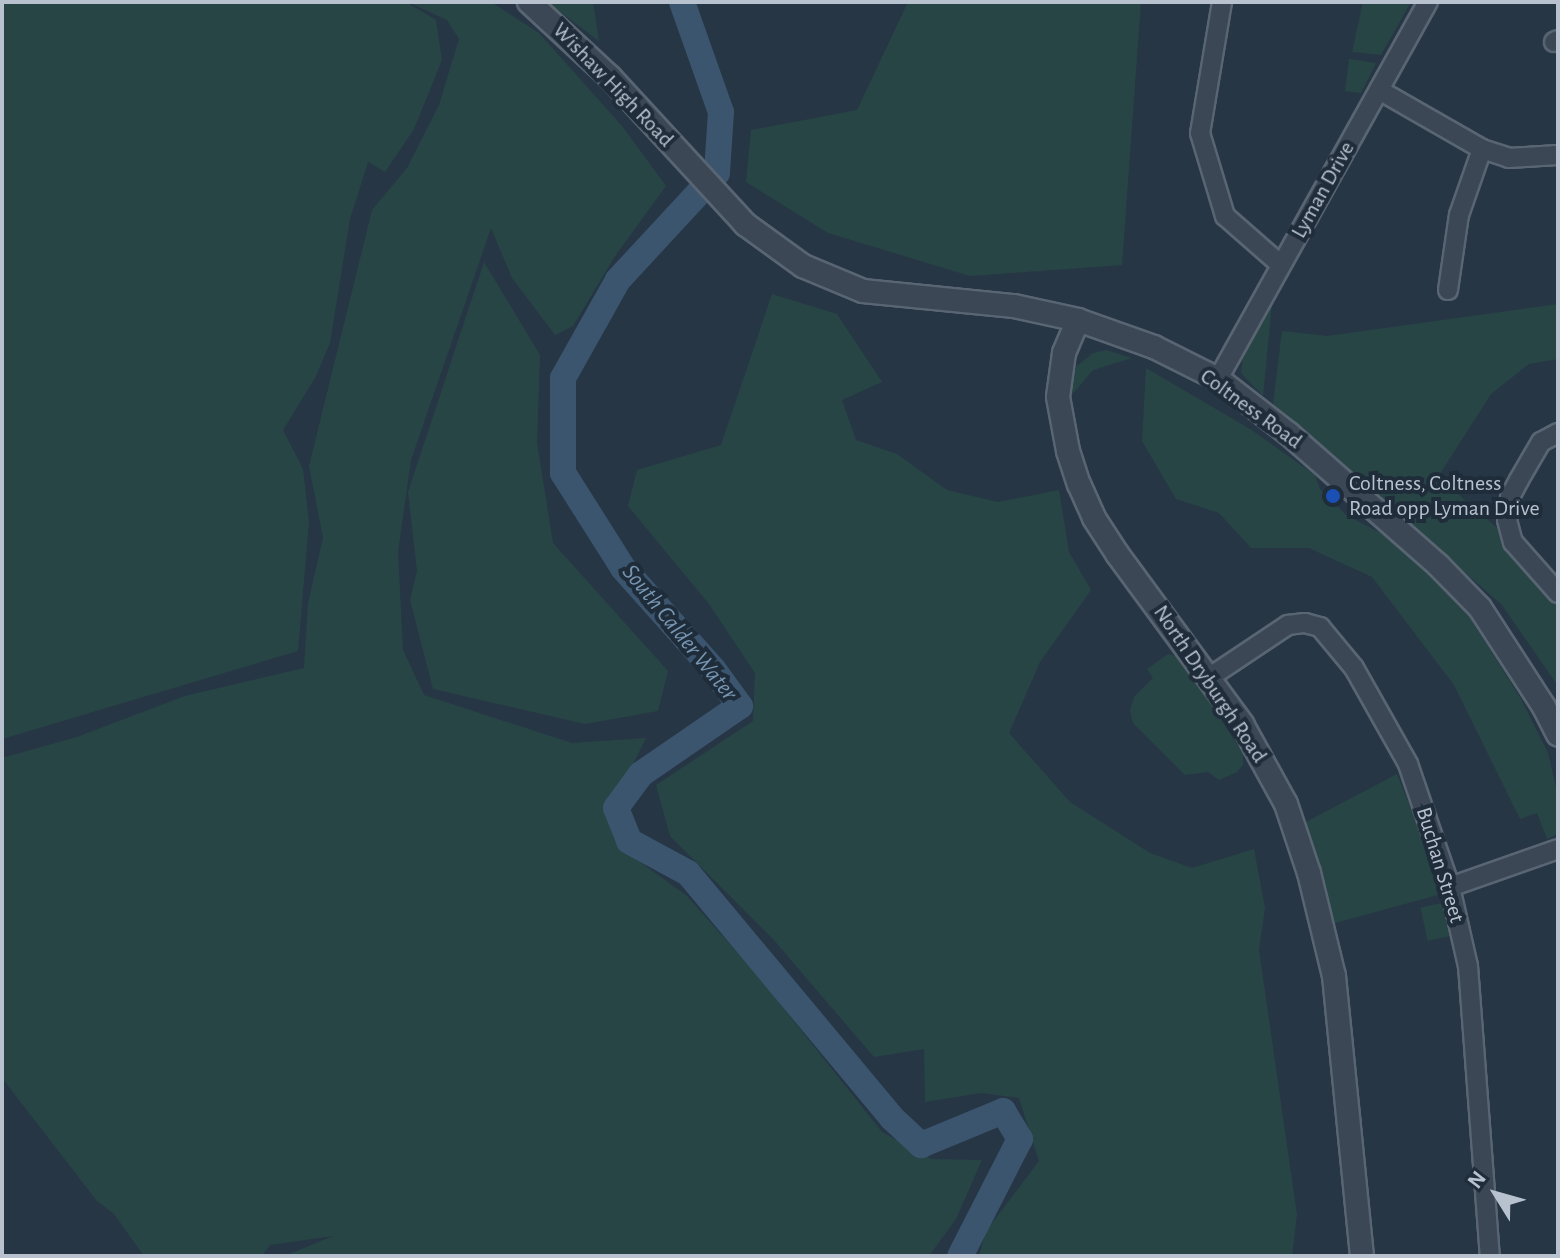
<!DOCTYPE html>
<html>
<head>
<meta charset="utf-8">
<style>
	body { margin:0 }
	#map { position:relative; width:1560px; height:1258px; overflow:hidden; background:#263645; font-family:"Alegreya Sans",sans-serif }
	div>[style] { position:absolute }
	.green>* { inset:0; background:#284546; transform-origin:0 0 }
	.river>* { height:26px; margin:-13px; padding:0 13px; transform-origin:13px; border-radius:13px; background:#3b556e }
	.roads { filter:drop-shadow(2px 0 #596572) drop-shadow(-2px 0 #596572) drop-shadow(0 2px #596572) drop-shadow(0 -2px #596572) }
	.minor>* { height:18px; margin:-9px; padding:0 9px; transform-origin:9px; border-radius:9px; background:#3b4754 }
	.tertiary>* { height:22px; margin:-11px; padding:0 11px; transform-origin:11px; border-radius:11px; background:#3b4754 }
	.dots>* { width:22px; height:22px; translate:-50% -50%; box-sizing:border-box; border:4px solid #1f2c3a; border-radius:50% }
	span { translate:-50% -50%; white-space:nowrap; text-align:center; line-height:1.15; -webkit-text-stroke:8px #1f2c3a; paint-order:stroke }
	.street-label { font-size:22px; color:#b8c2ce }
	.poi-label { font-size:22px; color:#b8c2ce }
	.left { translate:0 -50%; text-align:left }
	.water-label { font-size:24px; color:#7796b2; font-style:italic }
	.frame { position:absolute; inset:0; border:4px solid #b8c2ce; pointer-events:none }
	.north { position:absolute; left:1456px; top:1154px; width:80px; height:80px; -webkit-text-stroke:6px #1f2c3a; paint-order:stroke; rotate:307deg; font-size:22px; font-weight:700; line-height:32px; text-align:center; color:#b8c2ce }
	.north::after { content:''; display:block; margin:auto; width:28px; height:36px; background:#b8c2ce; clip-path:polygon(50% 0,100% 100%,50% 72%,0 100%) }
</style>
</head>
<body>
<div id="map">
	<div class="green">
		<div style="clip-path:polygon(2px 2px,406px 2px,436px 20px,442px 60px,414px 129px,385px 172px,368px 162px,350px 219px,330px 343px,315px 378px,283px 430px,303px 469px,309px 522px,298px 651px,2px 739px)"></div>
		<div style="clip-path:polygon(408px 2px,491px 2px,539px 33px,622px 126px,666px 186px,615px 256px,573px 326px,555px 335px,512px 278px,491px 228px,411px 460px,398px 552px,403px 650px,424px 695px,572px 743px,646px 738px,609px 812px,618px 846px,687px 896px,758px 976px,882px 1132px,931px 1159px,982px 1160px,956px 1219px,929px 1256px,287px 1255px,333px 1236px,270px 1245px,262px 1256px,144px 1256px,114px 1214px,97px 1201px,2px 1078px,2px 758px,77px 737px,185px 696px,304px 668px,308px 603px,323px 538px,309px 466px,372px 210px,407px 168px,439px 105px,459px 39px,447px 20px)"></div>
		<div style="clip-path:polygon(547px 2px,593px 2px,599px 41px)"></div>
		<div style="clip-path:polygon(908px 2px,1141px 2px,1122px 265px,970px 276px,828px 233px,746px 182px,751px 130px,857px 110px)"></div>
		<div style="clip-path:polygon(1363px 2px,1411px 2px,1381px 55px,1352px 52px)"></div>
		<div style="clip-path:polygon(1349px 59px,1376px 63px,1361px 93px,1345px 91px)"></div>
		<div style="clip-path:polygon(484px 262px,540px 355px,537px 443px,553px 543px,668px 671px,658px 711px,585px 724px,433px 689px,410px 600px,417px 571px,408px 492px)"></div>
		<div style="clip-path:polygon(1273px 293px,1263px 396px,1241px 373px,1244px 348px)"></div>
		<div style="clip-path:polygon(772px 294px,837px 314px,882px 382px,842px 400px,856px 440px,897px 454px,947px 490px,998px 502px,1059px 490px,1069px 552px,1091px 590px,1040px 662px,1009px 733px,1070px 802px,1150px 853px,1192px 868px,1254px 849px,1265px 908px,1259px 950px,1297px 1215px,1292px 1256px,979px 1256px,986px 1231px,1039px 1161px,1019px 1098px,981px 1093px,925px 1102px,924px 1049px,874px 1057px,773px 939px,670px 836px,656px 785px,753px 721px,755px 673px,709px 604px,628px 506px,637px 470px,721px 445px)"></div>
		<div style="clip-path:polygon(1558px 304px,1558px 359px,1529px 364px,1491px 394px,1438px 477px,1502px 532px,1507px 543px,1558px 602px,1558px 686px,1502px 605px,1273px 404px,1282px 331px,1327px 336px)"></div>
		<div style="clip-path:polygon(1106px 350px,1132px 358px,1093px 370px,1070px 397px,1069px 379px,1077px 366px,1093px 353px)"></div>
		<div style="clip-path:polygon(1146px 368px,1250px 429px,1315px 475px,1320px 489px,1347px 516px,1383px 534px,1430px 575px,1469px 616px,1521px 699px,1548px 753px,1558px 796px,1558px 834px,1547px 839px,1537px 813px,1520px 819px,1454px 685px,1372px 577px,1309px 548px,1251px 548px,1219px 513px,1176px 499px,1142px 441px)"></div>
		<div style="clip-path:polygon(1168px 654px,1181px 657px,1243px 754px,1243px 765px,1237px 772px,1219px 780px,1208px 772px,1185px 775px,1133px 723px,1130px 710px,1134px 697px,1153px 678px,1147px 669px)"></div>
		<div style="clip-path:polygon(1397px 774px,1424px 841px,1438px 895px,1335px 923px,1304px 823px)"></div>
		<div style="left:1442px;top:903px;width:34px;height:22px;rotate:78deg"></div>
	</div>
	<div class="river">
		<div style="left:682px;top:2px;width:117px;rotate:70.5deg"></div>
		<div style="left:721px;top:112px;width:61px;rotate:93.8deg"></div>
		<div style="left:717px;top:173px;width:146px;rotate:132.8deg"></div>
		<div style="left:618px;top:280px;width:112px;rotate:119.3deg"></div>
		<div style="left:563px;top:378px;width:95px;rotate:90deg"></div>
		<div style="left:563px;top:473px;width:112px;rotate:57.7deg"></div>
		<div style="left:623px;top:568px;width:135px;rotate:48.3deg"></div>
		<div style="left:713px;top:669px;width:46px;rotate:53.9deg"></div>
		<div style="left:740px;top:706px;width:120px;rotate:145.5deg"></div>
		<div style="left:641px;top:774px;width:42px;rotate:126.3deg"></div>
		<div style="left:616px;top:808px;width:35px;rotate:68deg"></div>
		<div style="left:629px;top:841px;width:67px;rotate:28.5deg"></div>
		<div style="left:688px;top:873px;width:319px;rotate:50.2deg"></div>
		<div style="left:892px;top:1118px;width:40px;rotate:43deg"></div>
		<div style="left:921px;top:1145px;width:89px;rotate:-22.5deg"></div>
		<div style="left:1003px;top:1111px;width:33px;rotate:59deg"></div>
		<div style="left:1020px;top:1139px;width:131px;rotate:117.1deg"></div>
	</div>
	<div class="roads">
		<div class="minor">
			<div style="left:1222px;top:2px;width:133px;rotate:99.5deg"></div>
			<div style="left:1200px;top:133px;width:87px;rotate:73.2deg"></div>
			<div style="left:1225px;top:216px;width:74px;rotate:41.2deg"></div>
			<div style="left:1554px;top:42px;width:4px;rotate:-27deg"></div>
			<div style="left:1379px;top:90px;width:119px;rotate:29.8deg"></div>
			<div style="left:1482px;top:149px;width:28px;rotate:18deg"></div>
			<div style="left:1509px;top:158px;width:49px;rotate:-3.5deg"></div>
			<div style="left:1448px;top:290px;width:76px;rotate:-81.7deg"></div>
			<div style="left:1459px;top:215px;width:70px;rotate:-70.8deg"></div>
			<div style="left:1218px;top:379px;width:432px;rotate:-60.9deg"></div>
			<div style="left:1558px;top:433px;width:19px;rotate:152deg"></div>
			<div style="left:1541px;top:442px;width:44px;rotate:120.1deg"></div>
			<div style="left:1519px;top:480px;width:19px;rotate:118deg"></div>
			<div style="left:1510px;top:497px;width:23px;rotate:97deg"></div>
			<div style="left:1507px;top:520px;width:23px;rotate:75deg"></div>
			<div style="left:1513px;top:542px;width:68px;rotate:48.6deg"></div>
			<div style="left:1210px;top:677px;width:94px;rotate:-33.7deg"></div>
			<div style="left:1288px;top:625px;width:17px;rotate:-7deg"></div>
			<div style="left:1305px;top:623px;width:16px;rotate:15deg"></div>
			<div style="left:1320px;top:627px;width:53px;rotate:50.3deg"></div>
			<div style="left:1354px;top:668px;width:110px;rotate:60.6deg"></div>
			<div style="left:1408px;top:764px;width:130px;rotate:71.1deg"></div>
			<div style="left:1450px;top:887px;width:81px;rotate:77.2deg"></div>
			<div style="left:1468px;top:966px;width:291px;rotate:85.7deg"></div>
			<div style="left:1450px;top:887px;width:114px;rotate:-19.4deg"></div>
		</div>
		<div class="tertiary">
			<div style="left:529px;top:2px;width:110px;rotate:42.8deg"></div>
			<div style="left:610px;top:77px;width:200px;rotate:47.4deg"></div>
			<div style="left:745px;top:224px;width:72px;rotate:35.9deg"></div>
			<div style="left:803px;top:266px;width:65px;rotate:22.6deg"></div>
			<div style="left:863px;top:291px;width:152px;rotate:5.7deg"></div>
			<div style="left:1014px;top:306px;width:66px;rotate:12.3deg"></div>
			<div style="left:1078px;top:320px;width:81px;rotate:19.6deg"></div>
			<div style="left:1154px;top:347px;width:72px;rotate:26.6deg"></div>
			<div style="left:1218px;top:379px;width:90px;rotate:37.8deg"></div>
			<div style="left:1289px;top:434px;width:198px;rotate:41.3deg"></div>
			<div style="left:1438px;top:565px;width:60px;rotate:45.7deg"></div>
			<div style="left:1480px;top:608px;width:118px;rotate:57.1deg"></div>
			<div style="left:1544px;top:707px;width:31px;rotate:63deg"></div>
			<div style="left:1078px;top:320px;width:36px;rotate:113deg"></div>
			<div style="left:1064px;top:353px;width:44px;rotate:97.8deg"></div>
			<div style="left:1058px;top:397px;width:55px;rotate:79.5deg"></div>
			<div style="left:1068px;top:451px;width:35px;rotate:72deg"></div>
			<div style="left:1079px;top:484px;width:37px;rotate:66deg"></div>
			<div style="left:1094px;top:518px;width:44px;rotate:57deg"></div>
			<div style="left:1118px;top:555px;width:210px;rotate:53.7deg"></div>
			<div style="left:1242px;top:724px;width:91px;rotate:61.2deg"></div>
			<div style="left:1286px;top:804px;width:73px;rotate:71.6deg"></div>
			<div style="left:1309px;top:873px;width:106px;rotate:76.4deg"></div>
			<div style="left:1334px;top:976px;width:281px;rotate:84.3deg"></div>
		</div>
	</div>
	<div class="dots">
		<div style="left:1333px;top:496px;background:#1a4fb4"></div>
	</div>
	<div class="street-label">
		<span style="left:613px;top:85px;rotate:46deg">Wishaw High Road</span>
		<span style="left:1323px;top:190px;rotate:-61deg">Lyman Drive</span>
		<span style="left:1251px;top:409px;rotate:36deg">Coltness Road</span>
		<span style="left:1210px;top:684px;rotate:56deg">North Dryburgh Road</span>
		<span style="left:1440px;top:865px;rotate:73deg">Buchan Street</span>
	</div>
	<div class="poi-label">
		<span class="left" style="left:1349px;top:496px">Coltness, Coltness<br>Road opp Lyman Drive</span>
	</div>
	<div class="water-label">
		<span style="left:679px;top:633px;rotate:51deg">South Calder Water</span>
	</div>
	<div class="frame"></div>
	<div class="north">N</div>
</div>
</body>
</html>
